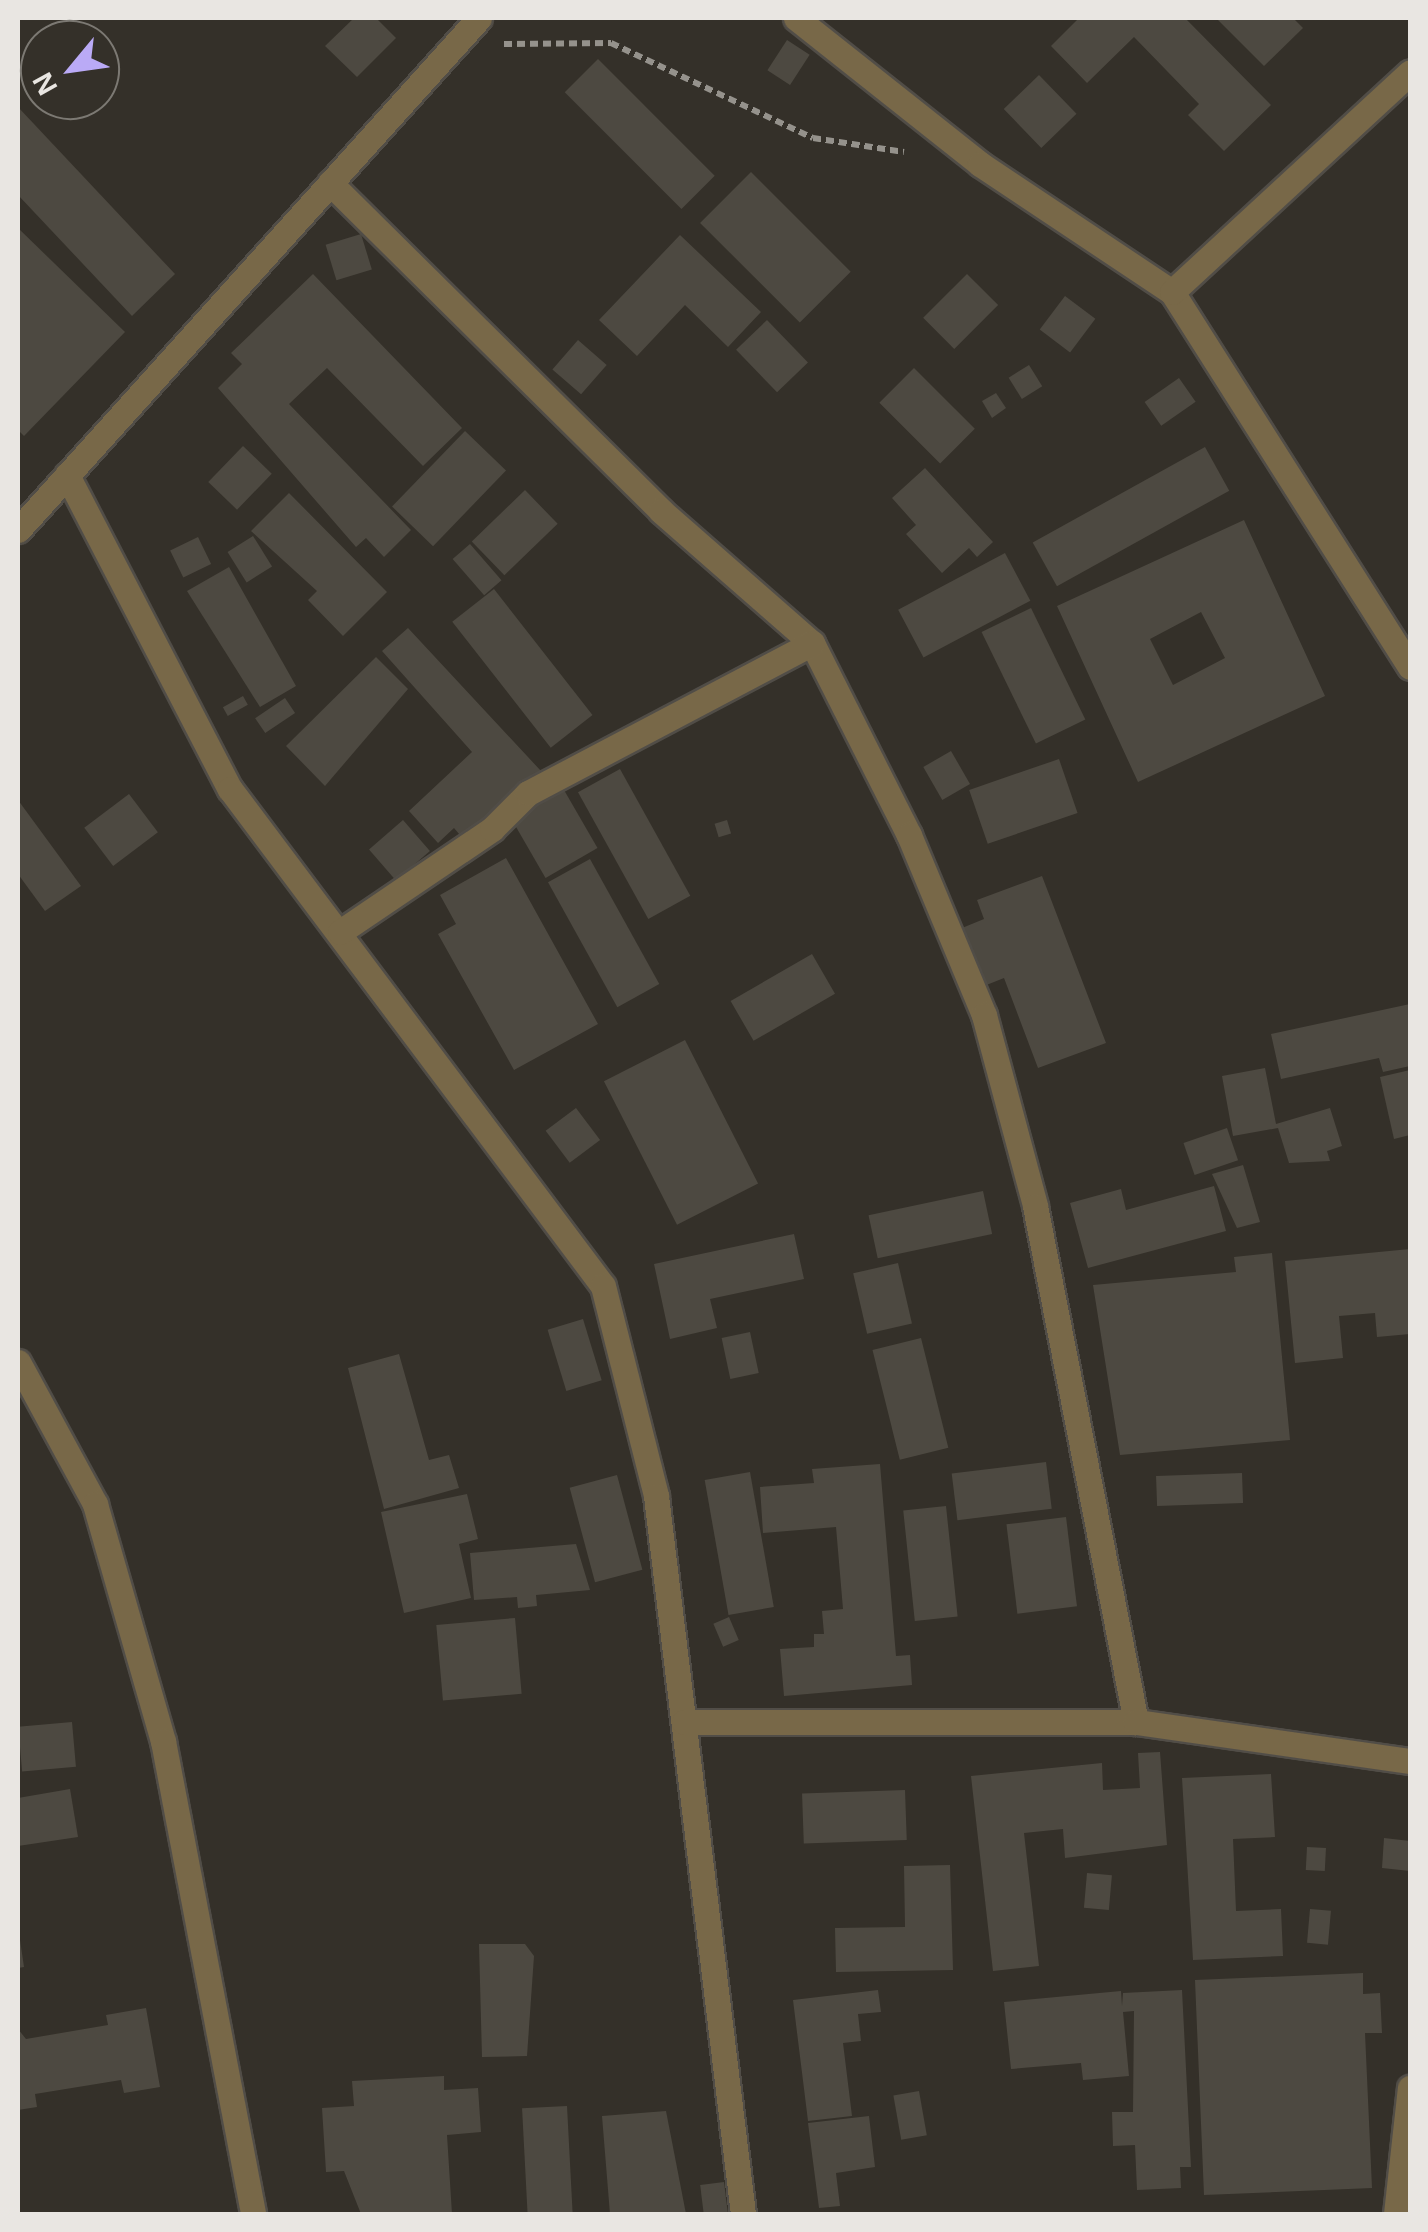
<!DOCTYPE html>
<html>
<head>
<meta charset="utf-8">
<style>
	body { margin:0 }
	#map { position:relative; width:1428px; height:2232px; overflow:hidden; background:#343029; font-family:Helvetica,sans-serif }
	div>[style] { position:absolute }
	.building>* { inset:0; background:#4d4941; transform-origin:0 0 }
	.path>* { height:6px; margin-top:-3px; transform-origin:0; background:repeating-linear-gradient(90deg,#95928c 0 8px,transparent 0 13px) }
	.roads { filter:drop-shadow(2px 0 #514d47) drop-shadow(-2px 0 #514d47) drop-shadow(0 2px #514d47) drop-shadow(0 -2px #514d47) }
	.street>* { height:25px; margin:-12.5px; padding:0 12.5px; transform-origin:12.5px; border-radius:12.5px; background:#786848 }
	span { translate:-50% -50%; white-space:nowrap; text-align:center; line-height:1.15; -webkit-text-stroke:8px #343029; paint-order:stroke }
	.frame { position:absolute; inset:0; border:20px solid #e9e6e2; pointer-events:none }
	.north { position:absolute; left:20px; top:20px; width:100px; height:100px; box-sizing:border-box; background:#343029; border:2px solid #7c7973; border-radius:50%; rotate:241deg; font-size:28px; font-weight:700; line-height:40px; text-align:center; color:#e9e6e2 }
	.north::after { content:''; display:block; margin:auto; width:35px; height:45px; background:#baaaf6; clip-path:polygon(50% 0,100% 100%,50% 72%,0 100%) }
</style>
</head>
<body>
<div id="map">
	<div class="building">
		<div style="clip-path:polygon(354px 18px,376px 18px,396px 38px,357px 77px,325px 46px)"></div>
		<div style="clip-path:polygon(1079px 18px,1185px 18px,1271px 105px,1224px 151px,1188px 115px,1199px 104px,1134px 37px,1087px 83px,1051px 46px)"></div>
		<div style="clip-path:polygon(1216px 18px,1293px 18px,1303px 28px,1264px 66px)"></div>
		<div style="left:787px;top:40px;width:27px;height:36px;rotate:33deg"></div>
		<div style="left:598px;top:59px;width:165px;height:47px;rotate:45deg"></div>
		<div style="left:1039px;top:75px;width:54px;height:49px;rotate:46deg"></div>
		<div style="clip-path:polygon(18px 107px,175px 274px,132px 316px,18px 195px)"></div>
		<div style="left:751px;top:172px;width:141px;height:72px;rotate:45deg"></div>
		<div style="clip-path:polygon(18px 228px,125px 332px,24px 436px,18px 430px)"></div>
		<div style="left:361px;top:234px;width:37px;height:37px;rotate:73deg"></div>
		<div style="clip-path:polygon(680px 235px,761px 312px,728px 347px,685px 305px,637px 356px,599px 320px)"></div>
		<div style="clip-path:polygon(313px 274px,462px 428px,423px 466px,327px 368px,289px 404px,411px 530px,384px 557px,366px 538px,356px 547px,218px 388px,242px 364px,231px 353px)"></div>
		<div style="left:967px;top:274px;width:44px;height:62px;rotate:45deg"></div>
		<div style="left:1065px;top:296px;width:38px;height:42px;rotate:37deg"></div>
		<div style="left:767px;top:320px;width:59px;height:43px;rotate:46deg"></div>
		<div style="left:578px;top:340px;width:38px;height:39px;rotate:41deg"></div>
		<div style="left:1029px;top:365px;width:25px;height:24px;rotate:58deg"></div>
		<div style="left:914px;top:368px;width:86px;height:49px;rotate:45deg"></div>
		<div style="left:1179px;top:378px;width:29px;height:42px;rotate:55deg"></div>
		<div style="clip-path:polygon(996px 393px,1006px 408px,992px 418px,982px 401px)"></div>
		<div style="left:465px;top:431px;width:57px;height:105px;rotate:44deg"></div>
		<div style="left:243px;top:446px;width:40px;height:50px;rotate:44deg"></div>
		<div style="left:1205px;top:447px;width:50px;height:197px;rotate:61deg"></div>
		<div style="clip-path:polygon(925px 468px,993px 542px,977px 557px,969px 548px,942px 573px,906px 534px,916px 525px,892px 498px)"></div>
		<div style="left:525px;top:490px;width:47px;height:74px;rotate:46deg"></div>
		<div style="clip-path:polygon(289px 493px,387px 592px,343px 636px,308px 600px,317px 591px,251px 531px)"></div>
		<div style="clip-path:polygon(evenodd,1244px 520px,1325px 696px,1138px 782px,1057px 606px,1244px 520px,1201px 612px,1225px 658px,1173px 685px,1150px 639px,1201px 612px)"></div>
		<div style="left:253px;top:536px;width:36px;height:30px;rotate:58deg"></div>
		<div style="left:198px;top:537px;width:30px;height:31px;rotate:64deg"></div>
		<div style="left:470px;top:544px;width:48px;height:23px;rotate:49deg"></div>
		<div style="left:1005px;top:553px;width:54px;height:121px;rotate:62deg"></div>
		<div style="clip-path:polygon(229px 567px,296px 686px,260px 707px,187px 591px)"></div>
		<div style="left:494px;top:589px;width:160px;height:53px;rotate:52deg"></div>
		<div style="left:1031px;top:608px;width:124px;height:55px;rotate:64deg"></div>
		<div style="clip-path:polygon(408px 628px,541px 771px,465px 841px,454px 828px,438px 843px,409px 811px,472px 752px,382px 651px)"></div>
		<div style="clip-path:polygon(376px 657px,408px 689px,325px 786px,286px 746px)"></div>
		<div style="left:243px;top:696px;width:10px;height:23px;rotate:61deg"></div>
		<div style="left:285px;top:698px;width:18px;height:36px;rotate:56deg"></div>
		<div style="left:951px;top:751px;width:38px;height:32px;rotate:60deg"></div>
		<div style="left:1059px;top:759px;width:57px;height:95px;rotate:71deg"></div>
		<div style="left:620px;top:769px;width:145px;height:48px;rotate:61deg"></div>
		<div style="left:564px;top:790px;width:67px;height:60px;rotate:60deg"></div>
		<div style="left:129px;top:794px;width:48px;height:56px;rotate:53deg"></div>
		<div style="clip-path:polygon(18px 800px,81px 886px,45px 911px,18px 874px)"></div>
		<div style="left:403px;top:820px;width:41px;height:45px;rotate:49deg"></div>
		<div style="left:727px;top:820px;width:14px;height:13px;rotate:73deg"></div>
		<div style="clip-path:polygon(506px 858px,598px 1024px,514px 1070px,438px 934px,456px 924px,440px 895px)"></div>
		<div style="left:590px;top:859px;width:143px;height:48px;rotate:61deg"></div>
		<div style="clip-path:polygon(1042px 876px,1106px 1043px,1038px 1068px,1004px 978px,984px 986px,962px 928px,984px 919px,977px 900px)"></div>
		<div style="left:812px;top:954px;width:46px;height:94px;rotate:60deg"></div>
		<div style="clip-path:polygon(1410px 1004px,1410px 1066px,1383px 1072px,1379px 1058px,1281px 1079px,1271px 1034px)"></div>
		<div style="left:685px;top:1040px;width:161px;height:91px;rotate:63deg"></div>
		<div style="clip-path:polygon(1265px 1068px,1276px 1124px,1330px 1108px,1342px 1146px,1327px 1151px,1330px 1161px,1289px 1163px,1278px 1128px,1233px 1136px,1222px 1076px)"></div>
		<div style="clip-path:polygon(1410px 1070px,1410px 1135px,1394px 1139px,1380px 1077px)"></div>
		<div style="left:576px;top:1108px;width:40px;height:38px;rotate:53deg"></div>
		<div style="left:1227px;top:1128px;width:34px;height:46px;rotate:71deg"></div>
		<div style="clip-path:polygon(1243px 1165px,1260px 1222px,1237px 1228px,1212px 1174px)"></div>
		<div style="clip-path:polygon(1214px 1186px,1226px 1231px,1088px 1268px,1070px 1203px,1121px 1189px,1126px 1210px)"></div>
		<div style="left:983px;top:1191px;width:44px;height:117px;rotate:78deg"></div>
		<div style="clip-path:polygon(794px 1234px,804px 1279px,710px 1299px,717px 1328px,670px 1339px,654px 1264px)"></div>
		<div style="clip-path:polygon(1410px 1249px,1410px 1334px,1377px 1337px,1375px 1313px,1339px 1316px,1343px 1358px,1295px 1363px,1285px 1261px)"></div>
		<div style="clip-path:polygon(1272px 1253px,1290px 1440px,1120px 1455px,1093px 1285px,1236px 1272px,1234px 1257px)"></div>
		<div style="left:898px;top:1263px;width:62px;height:46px;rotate:77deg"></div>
		<div style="left:583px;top:1319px;width:64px;height:37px;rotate:73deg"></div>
		<div style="left:750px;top:1332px;width:42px;height:29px;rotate:78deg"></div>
		<div style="left:921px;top:1338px;width:113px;height:50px;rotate:76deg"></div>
		<div style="clip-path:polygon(399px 1354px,429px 1460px,449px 1455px,459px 1488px,384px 1509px,348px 1368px)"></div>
		<div style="left:1046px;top:1462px;width:47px;height:95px;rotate:83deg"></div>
		<div style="clip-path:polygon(880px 1464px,896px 1656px,910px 1655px,912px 1685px,784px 1696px,780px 1649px,814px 1647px,814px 1634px,824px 1634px,822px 1611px,843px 1609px,836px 1527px,763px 1533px,760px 1487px,814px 1483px,812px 1469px)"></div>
		<div style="left:750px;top:1472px;width:137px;height:46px;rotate:80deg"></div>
		<div style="left:1242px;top:1473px;width:30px;height:86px;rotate:88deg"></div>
		<div style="left:617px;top:1475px;width:98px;height:49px;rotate:75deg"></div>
		<div style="clip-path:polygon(467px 1494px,478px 1539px,459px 1544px,471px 1598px,404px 1613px,381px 1512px)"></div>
		<div style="left:946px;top:1506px;width:111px;height:43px;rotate:84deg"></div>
		<div style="left:1066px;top:1517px;width:90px;height:60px;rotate:83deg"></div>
		<div style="clip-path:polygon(576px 1544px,590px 1590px,536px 1595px,537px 1606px,518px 1608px,517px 1597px,474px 1600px,470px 1553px)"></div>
		<div style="left:729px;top:1617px;width:25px;height:17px;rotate:67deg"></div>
		<div style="left:515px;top:1618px;width:76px;height:79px;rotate:85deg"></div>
		<div style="left:72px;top:1722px;width:45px;height:54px;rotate:85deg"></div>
		<div style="clip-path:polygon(1160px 1752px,1167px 1845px,1065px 1858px,1063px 1829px,1024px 1833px,1039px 1966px,993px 1971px,971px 1776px,1102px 1763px,1103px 1790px,1140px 1788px,1138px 1753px)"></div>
		<div style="clip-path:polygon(1271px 1774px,1275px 1837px,1233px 1839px,1236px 1911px,1281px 1909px,1283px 1956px,1193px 1960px,1182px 1778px)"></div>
		<div style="clip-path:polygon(70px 1789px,78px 1837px,18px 1846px,18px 1798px)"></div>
		<div style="left:905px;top:1790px;width:50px;height:103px;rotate:88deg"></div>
		<div style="clip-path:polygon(1384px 1838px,1410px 1841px,1410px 1871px,1382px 1868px)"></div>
		<div style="left:1307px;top:1847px;width:19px;height:23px;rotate:3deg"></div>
		<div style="clip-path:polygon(950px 1865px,953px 1970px,836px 1972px,835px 1928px,905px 1927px,904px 1866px)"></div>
		<div style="left:1087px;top:1873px;width:25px;height:35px;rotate:5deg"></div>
		<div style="left:1310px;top:1909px;width:21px;height:34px;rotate:5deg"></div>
		<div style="clip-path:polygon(20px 1940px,24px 1967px,18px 1968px,18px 1941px)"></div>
		<div style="clip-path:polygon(479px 1944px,525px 1944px,534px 1956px,527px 2056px,482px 2057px)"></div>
		<div style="clip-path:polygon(1363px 1973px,1363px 1994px,1380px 1993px,1382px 2033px,1365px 2033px,1372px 2188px,1204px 2195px,1195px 1980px)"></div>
		<div style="clip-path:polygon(878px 1990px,881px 2012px,858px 2014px,861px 2041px,843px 2043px,852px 2116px,808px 2121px,793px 2000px)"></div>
		<div style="clip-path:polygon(1182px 1990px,1191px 2167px,1180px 2167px,1181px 2188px,1137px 2190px,1135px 2145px,1113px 2146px,1112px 2112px,1133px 2112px,1134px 2011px,1123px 2012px,1129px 2076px,1083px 2080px,1081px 2063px,1011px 2069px,1004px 2002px,1121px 1991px,1122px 2006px,1123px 1993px)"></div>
		<div style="clip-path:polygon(146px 2008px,160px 2087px,124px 2093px,121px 2080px,35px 2094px,37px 2107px,18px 2110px,18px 2029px,26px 2039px,108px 2025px,106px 2015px)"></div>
		<div style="clip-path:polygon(444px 2076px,444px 2090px,478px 2088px,481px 2132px,447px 2135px,452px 2214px,361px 2214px,344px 2171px,326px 2172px,322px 2108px,354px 2106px,352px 2081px)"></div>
		<div style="left:919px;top:2091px;width:45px;height:26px;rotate:80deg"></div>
		<div style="left:567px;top:2106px;width:108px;height:45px;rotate:87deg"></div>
		<div style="clip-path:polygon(666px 2111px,686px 2214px,610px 2214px,602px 2116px)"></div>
		<div style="clip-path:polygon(869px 2116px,875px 2167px,836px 2173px,840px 2206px,819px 2208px,808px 2123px)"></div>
		<div style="left:724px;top:2182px;width:32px;height:24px;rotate:83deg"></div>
	</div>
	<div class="path">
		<div style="left:504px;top:44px;width:107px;rotate:-0.5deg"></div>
		<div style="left:611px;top:43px;width:223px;rotate:25.2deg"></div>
		<div style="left:813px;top:138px;width:92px;rotate:8.7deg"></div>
	</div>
	<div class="roads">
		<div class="street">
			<div style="left:796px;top:18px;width:235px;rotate:38.4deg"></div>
			<div style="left:980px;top:164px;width:231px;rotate:33.7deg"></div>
			<div style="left:1172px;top:292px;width:444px;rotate:57.6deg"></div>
			<div style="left:330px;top:183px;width:466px;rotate:44.7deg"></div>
			<div style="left:661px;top:511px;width:201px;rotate:41.2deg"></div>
			<div style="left:812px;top:643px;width:215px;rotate:63.2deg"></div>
			<div style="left:909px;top:835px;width:195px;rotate:67.4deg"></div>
			<div style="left:984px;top:1015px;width:198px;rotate:75deg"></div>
			<div style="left:1035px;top:1206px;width:526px;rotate:78.93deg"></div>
			<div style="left:1172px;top:292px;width:324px;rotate:-42.7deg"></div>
			<div style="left:67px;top:475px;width:354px;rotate:62.6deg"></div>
			<div style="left:230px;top:789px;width:621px;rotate:53.11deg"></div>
			<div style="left:603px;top:1286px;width:217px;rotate:75.8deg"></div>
			<div style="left:656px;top:1496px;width:723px;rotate:83.09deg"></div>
			<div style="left:18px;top:530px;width:689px;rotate:-48deg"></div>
			<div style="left:340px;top:932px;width:184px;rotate:-34.1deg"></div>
			<div style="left:492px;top:829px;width:51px;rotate:-45deg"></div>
			<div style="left:528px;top:793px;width:321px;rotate:-27.8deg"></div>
			<div style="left:18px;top:1362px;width:162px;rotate:61.5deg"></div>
			<div style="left:95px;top:1504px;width:247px;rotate:74deg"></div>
			<div style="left:163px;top:1741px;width:481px;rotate:79.2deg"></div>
			<div style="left:684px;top:1722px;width:452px"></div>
			<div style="left:1136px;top:1722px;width:277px;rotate:8.1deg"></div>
			<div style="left:1396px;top:2214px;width:127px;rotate:-83.7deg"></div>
		</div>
	</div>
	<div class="frame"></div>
	<div class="north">N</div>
</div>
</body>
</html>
